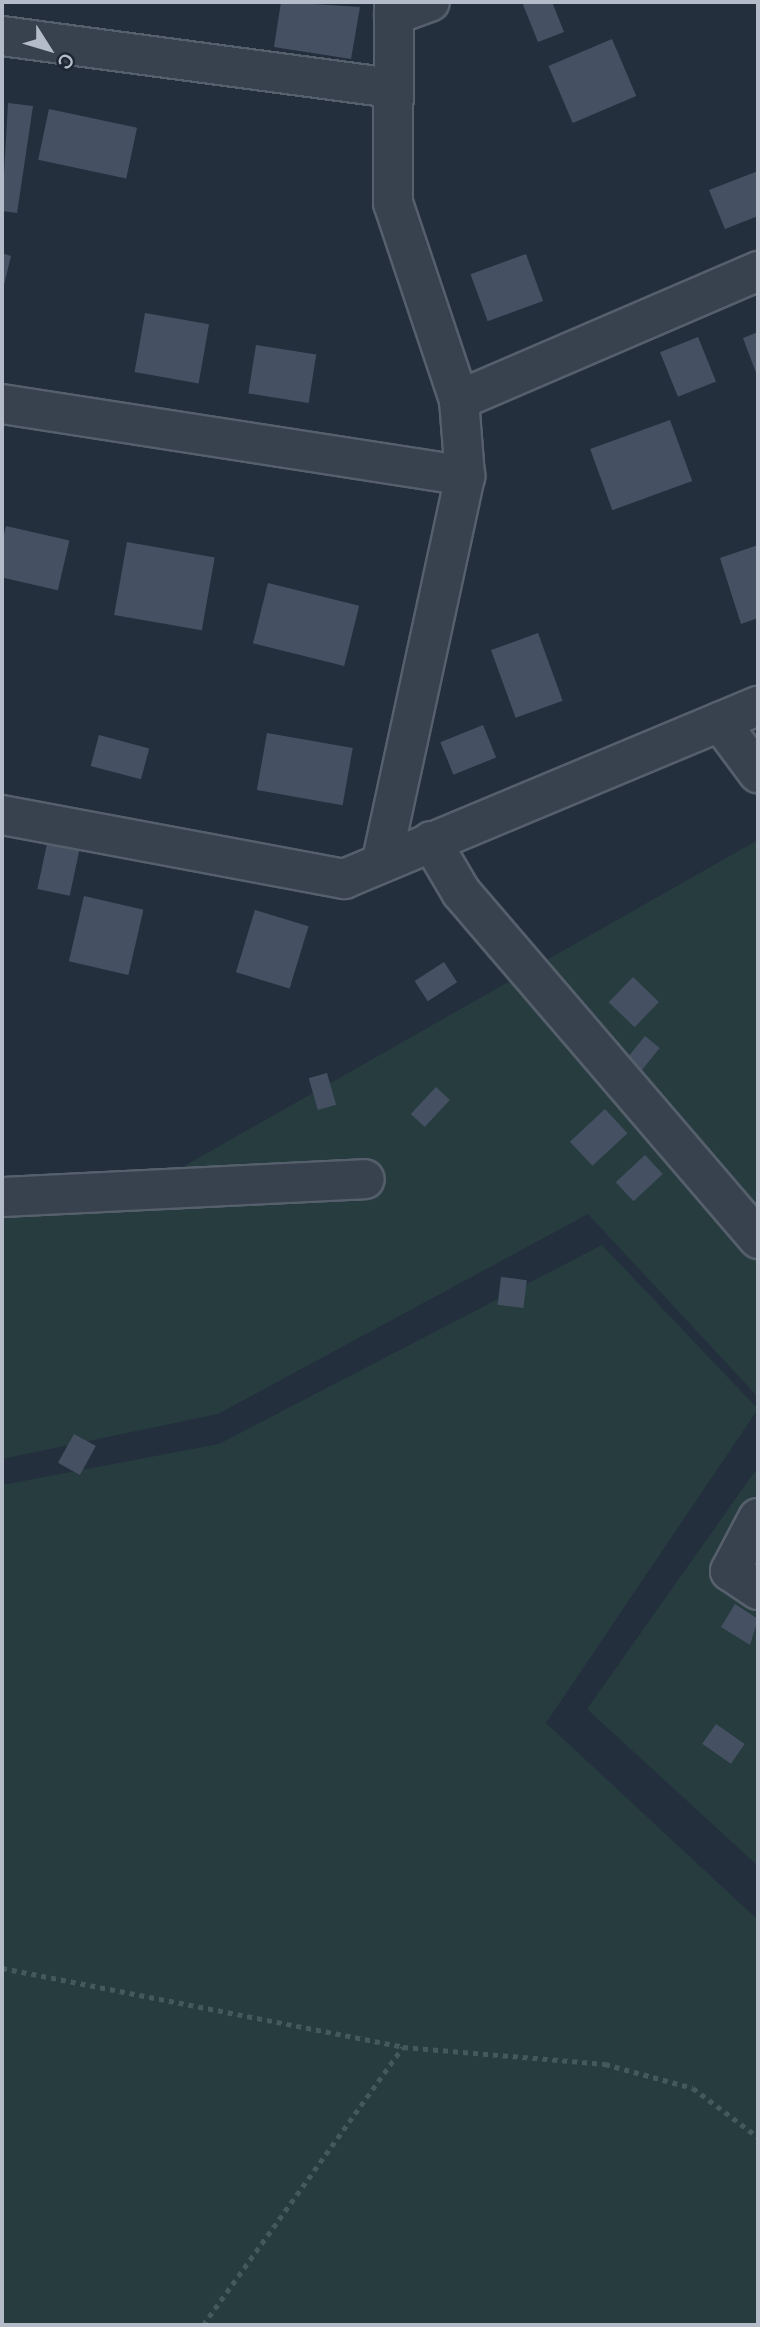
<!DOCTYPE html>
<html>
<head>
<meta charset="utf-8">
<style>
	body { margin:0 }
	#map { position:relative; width:760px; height:2327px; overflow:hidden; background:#242f3e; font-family:Manrope,sans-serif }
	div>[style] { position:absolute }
	.green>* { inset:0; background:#263c3f }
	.building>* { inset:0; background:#455162; transform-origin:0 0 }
	.path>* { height:4.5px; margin-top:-2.25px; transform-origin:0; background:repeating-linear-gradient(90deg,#44595c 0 5px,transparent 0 10px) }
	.roads { filter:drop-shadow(2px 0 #565f6c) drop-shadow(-2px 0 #565f6c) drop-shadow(0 2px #565f6c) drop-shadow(0 -2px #565f6c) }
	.minor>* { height:38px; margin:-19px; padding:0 19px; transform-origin:19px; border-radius:19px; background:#38414e }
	span { translate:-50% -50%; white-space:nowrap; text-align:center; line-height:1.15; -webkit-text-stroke:5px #1d2633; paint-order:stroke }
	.frame { position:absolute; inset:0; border:4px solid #b4bcc9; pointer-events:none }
	.north { position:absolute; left:14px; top:14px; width:70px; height:70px; -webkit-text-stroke:5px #1d2633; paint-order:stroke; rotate:127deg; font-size:19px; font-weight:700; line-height:28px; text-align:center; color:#b4bcc9 }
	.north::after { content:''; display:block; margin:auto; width:24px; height:32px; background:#b4bcc9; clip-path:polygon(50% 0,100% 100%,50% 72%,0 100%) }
</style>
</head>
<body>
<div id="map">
	<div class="green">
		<div style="clip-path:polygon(758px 840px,758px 1397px,588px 1214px,218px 1414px,2px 1459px,2px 1215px,121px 1202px)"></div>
		<div style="clip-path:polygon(602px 1245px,758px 1409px,546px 1723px,758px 1920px,758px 2325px,2px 2325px,2px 1485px,219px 1444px)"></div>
		<div style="clip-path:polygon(758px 1467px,758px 1866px,587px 1709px)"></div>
	</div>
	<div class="building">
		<div style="clip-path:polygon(281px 2px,360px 7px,351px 59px,274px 47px)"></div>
		<div style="clip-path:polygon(522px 2px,552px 2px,564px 32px,538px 42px)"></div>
		<div style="left:612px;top:39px;width:62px;height:69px;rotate:67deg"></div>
		<div style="clip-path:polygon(8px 103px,33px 106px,17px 213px,2px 211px)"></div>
		<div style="left:49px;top:109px;width:90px;height:52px;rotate:12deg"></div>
		<div style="clip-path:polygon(758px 171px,758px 216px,725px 229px,709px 190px)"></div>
		<div style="clip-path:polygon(2px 253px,11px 256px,3px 289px,2px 289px)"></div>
		<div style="left:526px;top:254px;width:50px;height:59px;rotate:70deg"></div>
		<div style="left:145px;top:313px;width:65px;height:60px;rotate:10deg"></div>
		<div style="clip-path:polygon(758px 332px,758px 378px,743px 338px)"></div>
		<div style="left:698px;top:337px;width:48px;height:41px;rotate:68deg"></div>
		<div style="left:256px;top:345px;width:61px;height:49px;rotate:9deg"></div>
		<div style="left:670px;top:420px;width:65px;height:85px;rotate:70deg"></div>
		<div style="left:6px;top:526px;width:65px;height:51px;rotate:13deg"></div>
		<div style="left:127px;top:542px;width:89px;height:74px;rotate:10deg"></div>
		<div style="clip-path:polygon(758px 545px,758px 618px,741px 624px,720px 558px)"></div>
		<div style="left:268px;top:583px;width:94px;height:62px;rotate:14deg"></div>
		<div style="left:538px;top:633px;width:72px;height:50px;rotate:70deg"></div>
		<div style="left:483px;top:725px;width:35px;height:46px;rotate:68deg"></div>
		<div style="left:267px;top:733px;width:87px;height:58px;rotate:10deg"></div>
		<div style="left:99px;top:735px;width:52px;height:32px;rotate:15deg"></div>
		<div style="left:48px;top:839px;width:33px;height:51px;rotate:12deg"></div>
		<div style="left:84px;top:896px;width:61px;height:67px;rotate:13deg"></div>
		<div style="left:255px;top:910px;width:56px;height:65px;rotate:17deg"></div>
		<div style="left:444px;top:962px;width:24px;height:35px;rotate:57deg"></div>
		<div style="left:633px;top:977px;width:36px;height:35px;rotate:44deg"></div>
		<div style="left:645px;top:1036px;width:19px;height:30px;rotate:39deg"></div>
		<div style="left:327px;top:1073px;width:33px;height:19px;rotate:74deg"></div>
		<div style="left:436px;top:1087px;width:19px;height:37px;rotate:43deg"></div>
		<div style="left:605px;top:1109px;width:33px;height:48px;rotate:47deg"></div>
		<div style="left:645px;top:1155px;width:26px;height:40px;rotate:47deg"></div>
		<div style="left:501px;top:1277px;width:26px;height:28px;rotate:7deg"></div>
		<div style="left:74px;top:1434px;width:25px;height:33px;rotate:29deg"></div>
		<div style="clip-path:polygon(735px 1604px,758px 1619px,750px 1645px,721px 1627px)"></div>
		<div style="left:716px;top:1724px;width:35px;height:24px;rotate:35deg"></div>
	</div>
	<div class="path">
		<div style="left:2px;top:1968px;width:409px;rotate:11.1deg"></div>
		<div style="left:403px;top:2047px;width:203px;rotate:4.8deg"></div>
		<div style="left:605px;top:2064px;width:91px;rotate:15.3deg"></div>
		<div style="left:693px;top:2088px;width:81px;rotate:37deg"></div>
		<div style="left:203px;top:2325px;width:342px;rotate:-54.3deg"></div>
	</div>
	<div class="roads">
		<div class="minor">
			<div style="left:394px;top:15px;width:38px;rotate:-20deg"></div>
			<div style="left:2px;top:36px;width:395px;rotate:7.6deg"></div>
			<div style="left:459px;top:400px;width:326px;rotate:-23.3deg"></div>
			<div style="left:2px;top:404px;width:469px;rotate:8.8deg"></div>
			<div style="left:720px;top:722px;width:64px;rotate:53.3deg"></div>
			<div style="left:2px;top:815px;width:348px;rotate:10.6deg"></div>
			<div style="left:344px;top:879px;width:449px;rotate:-22.7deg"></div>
			<div style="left:431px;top:841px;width:59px;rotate:59.5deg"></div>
			<div style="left:461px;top:892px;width:457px;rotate:49.4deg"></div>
			<div style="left:382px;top:860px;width:393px;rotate:-77.8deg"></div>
			<div style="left:465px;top:476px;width:76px;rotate:-94.5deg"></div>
			<div style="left:459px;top:400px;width:208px;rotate:-108.5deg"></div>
			<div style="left:393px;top:203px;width:201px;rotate:-89.7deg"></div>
			<div style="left:2px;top:1197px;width:363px;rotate:-2.8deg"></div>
			<div style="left:758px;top:1518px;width:60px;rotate:117.8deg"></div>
			<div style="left:730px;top:1571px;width:34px;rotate:34deg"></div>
		</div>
	</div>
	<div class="frame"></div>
	<div class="north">С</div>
</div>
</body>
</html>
